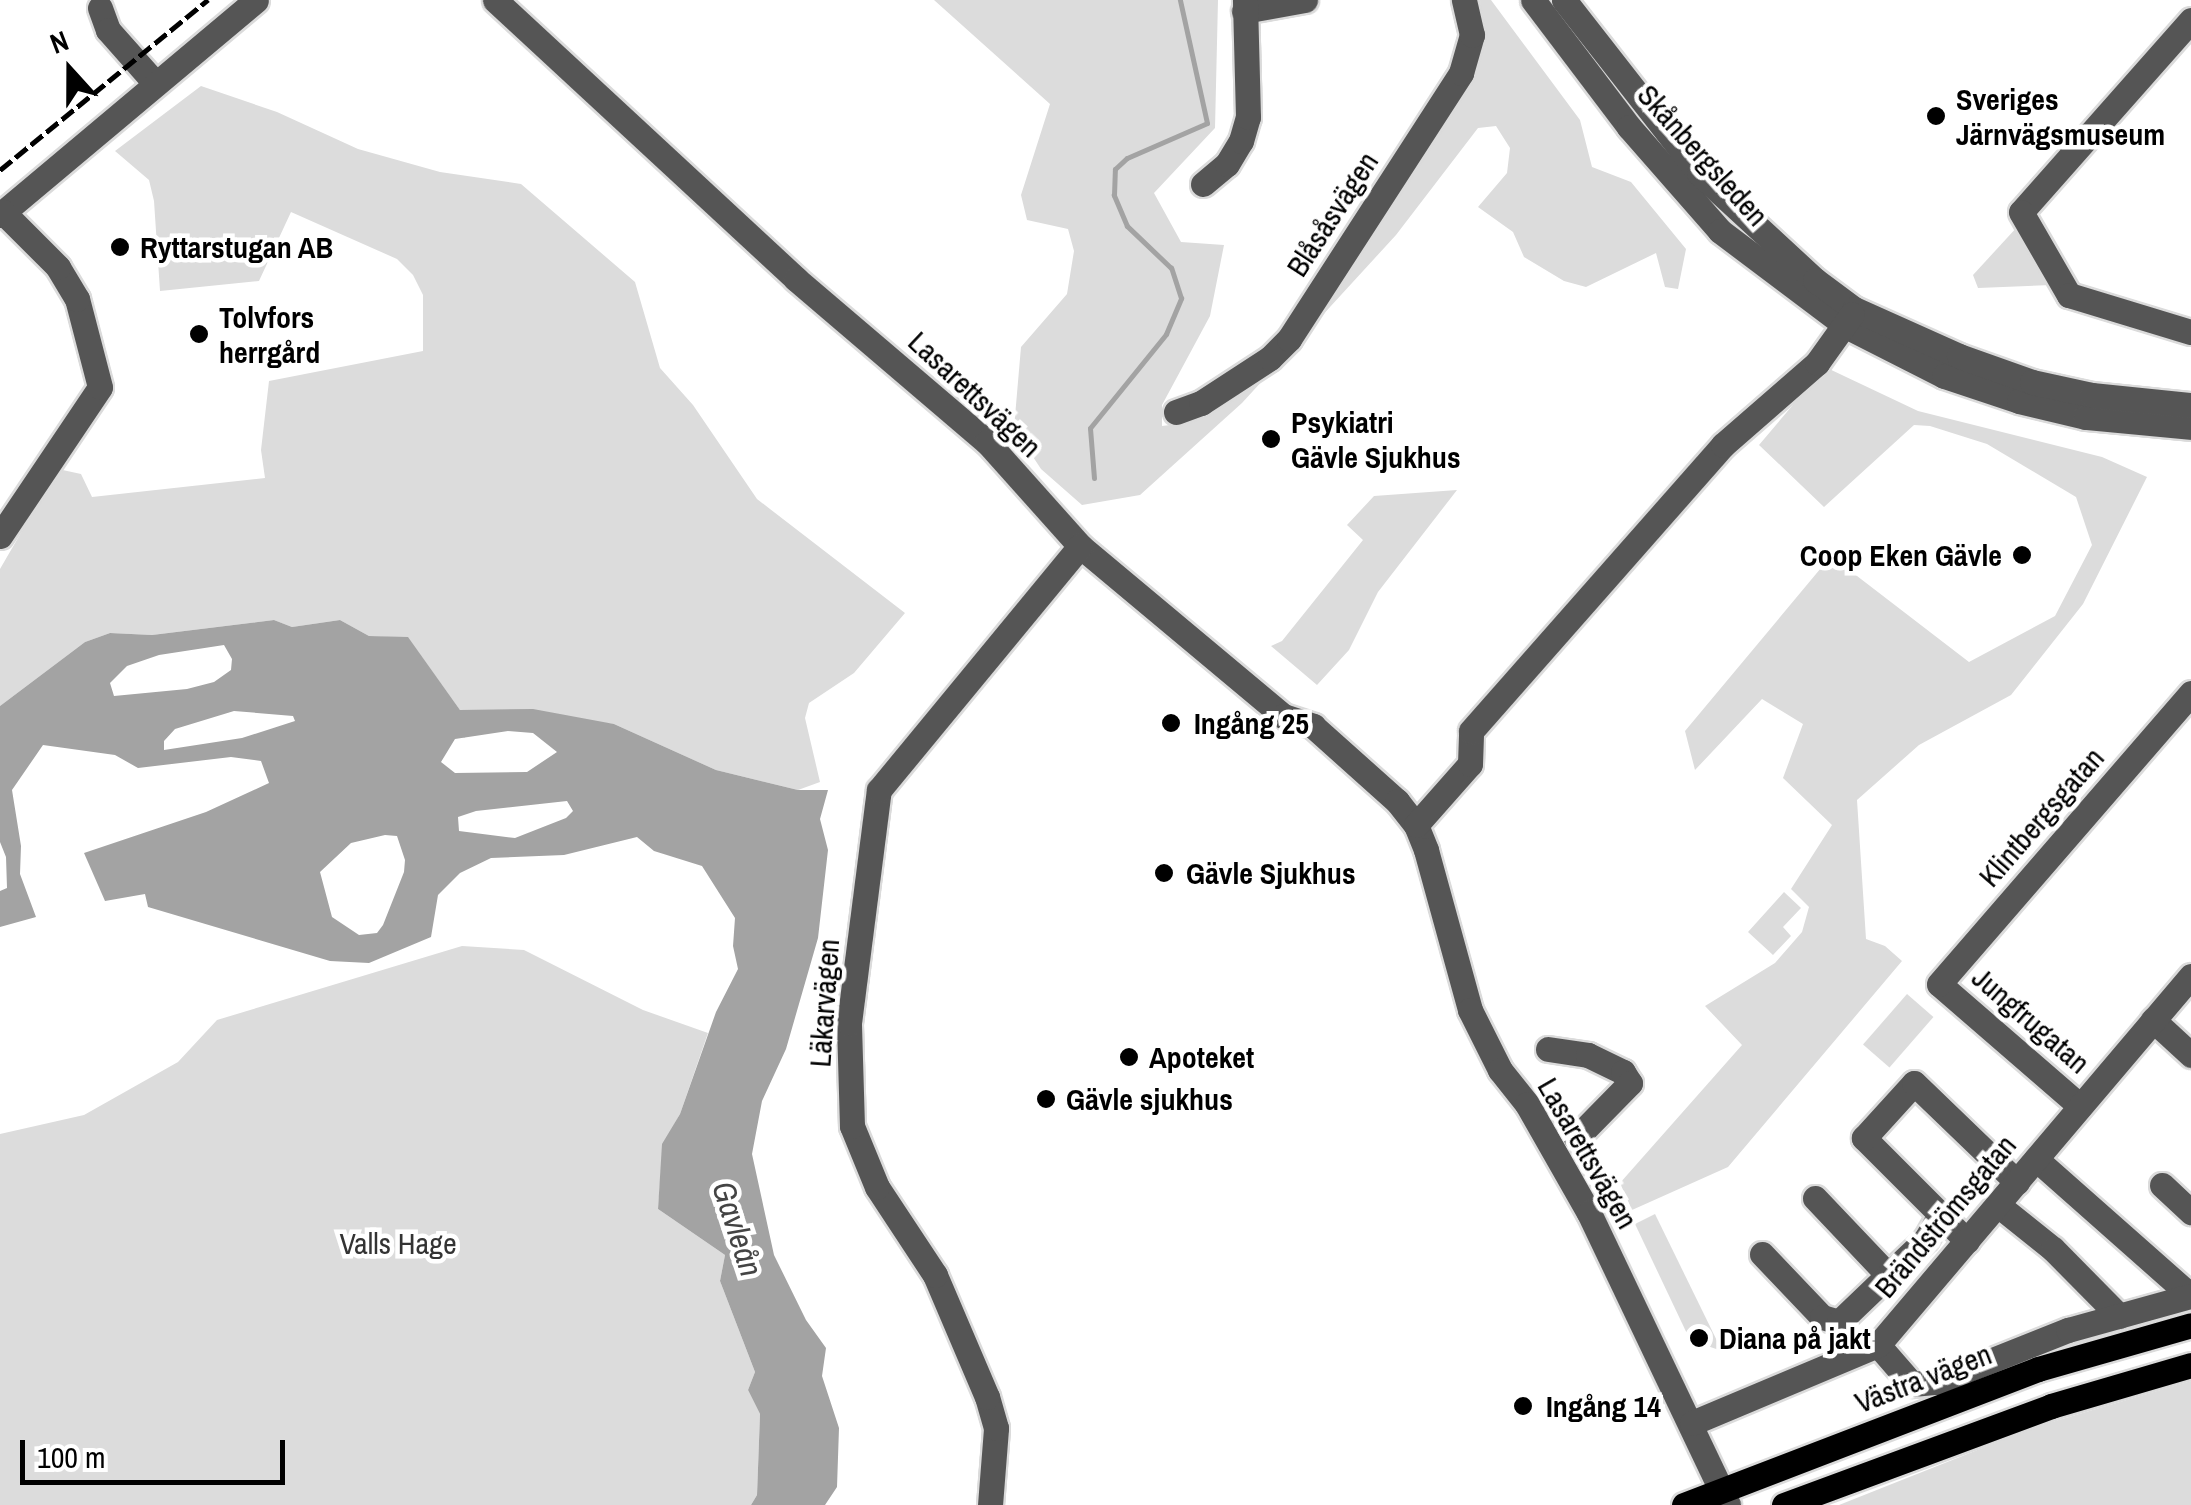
<!DOCTYPE html>
<html>
<head>
<meta charset="utf-8">
<style>
  body { margin:0 }
  #map { position:relative; width:2191px; height:1505px; overflow:hidden; background:#fff; font-family:"Archivo Narrow",sans-serif }
  div>[style] { position:absolute }
  [style*='--x'] { left:calc(var(--x)*1px); top:calc(var(--y)*1px); width:calc(var(--w)*1px); rotate:calc(var(--a)*1deg) }
  .green>* { inset:0; background:#dcdcdc; transform-origin:0 0 }
  .water>* { inset:0; background:#a3a3a3 }
  .stream>* { height:5px; margin:-2.5px; padding:0 2.5px; transform-origin:2.5px; border-radius:2.5px; background:#a3a3a3 }
  .roads { filter:drop-shadow(2px 0 #dbdbdb) drop-shadow(-2px 0 #dbdbdb) drop-shadow(0 2px #dbdbdb) drop-shadow(0 -2px #dbdbdb) }
  .minor>* { height:25px; margin:-12.5px; padding:0 12.5px; transform-origin:12.5px; border-radius:12.5px; background:#555 }
  .major>* { height:25px; margin:-12.5px; padding:0 12.5px; transform-origin:12.5px; border-radius:12.5px; background:#000 }
  .rail>* { height:5px; margin-top:-2.5px; transform-origin:0; background:repeating-linear-gradient(90deg,#000 0 15px,transparent 0 20px) }
  .dots>* { width:28px; height:28px; translate:-50% -50%; box-sizing:border-box; border:5px solid #fff; border-radius:50% }
  span { translate:-50% -50%; white-space:nowrap; text-align:center; line-height:1.15; -webkit-text-stroke:9px #fff; paint-order:stroke }
  .poi-label { font-size:30px; color:#000; font-weight:700 }
  .left { translate:0 -50%; text-align:left }
  .right { translate:-100% -50%; text-align:right }
  .street-label { font-size:30px; color:#000 }
  .park-label { font-size:30px; color:#333 }
  .water-label { font-size:32px; color:#444; font-style:italic }
  .north { position:absolute; left:20px; top:20px; width:100px; height:100px; -webkit-text-stroke:8px #fff; paint-order:stroke; rotate:339deg; font-size:28px; font-weight:700; line-height:40px; text-align:center; color:#000 }
  .north::after { content:''; display:block; margin:auto; width:35px; height:45px; background:#000; clip-path:polygon(50% 0,100% 100%,50% 72%,0 100%) }
  .scale { position:absolute; left:20px; top:1440px; width:265px; height:45px; box-sizing:border-box; border:5px solid #000; border-top:0; padding-left:12px; font-size:30px; line-height:35px; white-space:nowrap; color:#000; -webkit-text-stroke:8px #fff; paint-order:stroke }
</style>
</head>
<body>
<div id="map">
  <div class="green">
    <div style="clip-path:polygon(934px 0,1218px 0,1215px 128px,1154px 193px,1181px 242px,1224px 245px,1210px 316px,1162px 405px,1162px 426px,1178px 424px,1284px 347px,1481px 36px,1480px 0,1491px 0,1580px 120px,1592px 167px,1631px 182px,1686px 249px,1678px 289px,1665px 287px,1656px 253px,1586px 287px,1564px 281px,1524px 257px,1513px 232px,1478px 207px,1507px 173px,1510px 148px,1496px 126px,1478px 128px,1396px 235px,1242px 403px,1140px 495px,1082px 505px,1041px 469px,1014px 428px,1021px 347px,1067px 294px,1074px 251px,1068px 229px,1027px 220px,1021px 195px,1050px 104px)"></div>
    <div style="clip-path:polygon(201px 86px,277px 112px,358px 149px,440px 172px,521px 184px,635px 282px,660px 368px,693px 405px,757px 499px,905px 613px,854px 673px,809px 703px,805px 718px,820px 782px,798px 790px,716px 770px,614px 724px,460px 710px,408px 638px,369px 636px,340px 620px,292px 627px,274px 620px,152px 635px,110px 633px,85px 642px,0 706px,0 569px,58px 469px,81px 474px,92px 497px,265px 478px,261px 450px,269px 381px,423px 351px,423px 295px,413px 275px,397px 259px,291px 212px,259px 281px,160px 291px,154px 201px,149px 180px,115px 151px)"></div>
    <div style="clip-path:polygon(2018px 226px,2051px 285px,1978px 288px,1973px 275px)"></div>
    <div style="clip-path:polygon(1825px 367px,1918px 411px,2102px 457px,2147px 477px,2083px 604px,2011px 695px,1919px 745px,1857px 800px,1866px 939px,1885px 946px,1902px 961px,1728px 1167px,1632px 1210px,1620px 1183px,1742px 1045px,1705px 1006px,1775px 963px,1802px 932px,1809px 907px,1791px 889px,1832px 825px,1783px 778px,1803px 724px,1762px 699px,1695px 770px,1685px 731px,1831px 556px,1969px 662px,2055px 616px,2092px 545px,2076px 497px,1987px 444px,1930px 426px,1914px 425px,1824px 507px,1759px 445px)"></div>
    <div style="clip-path:polygon(1457px 490px,1378px 592px,1349px 650px,1317px 685px,1271px 646px,1282px 641px,1363px 540px,1347px 525px,1374px 496px)"></div>
    <div style="clip-path:polygon(1784px 892px,1801px 908px,1783px 927px,1791px 936px,1773px 955px,1748px 932px)"></div>
    <div style="clip-path:polygon(462px 946px,524px 950px,643px 1010px,708px 1033px,680px 1114px,663px 1144px,658px 1209px,725px 1255px,720px 1281px,755px 1372px,748px 1390px,760px 1414px,757px 1495px,751px 1505px,0 1505px,0 1134px,84px 1115px,178px 1062px,217px 1020px)"></div>
    <div style="left:1907px;top:994px;width:35px;height:67px;rotate:41deg"></div>
    <div style="clip-path:polygon(1655px 1214px,1722px 1351px,1690px 1340px,1635px 1224px)"></div>
    <div style="clip-path:polygon(2191px 1381px,2191px 1505px,1839px 1505px,2035px 1427px)"></div>
  </div>
  <div class="water">
    <div style="clip-path:polygon(evenodd,274px 620px,292px 627px,340px 620px,369px 636px,408px 637px,460px 710px,533px 709px,614px 724px,716px 770px,798px 790px,828px 790px,820px 819px,828px 850px,818px 938px,786px 1049px,762px 1101px,752px 1154px,774px 1255px,806px 1320px,826px 1348px,822px 1376px,839px 1428px,837px 1487px,825px 1505px,751px 1505px,757px 1495px,760px 1414px,748px 1390px,755px 1372px,720px 1281px,725px 1255px,658px 1209px,662px 1144px,680px 1114px,716px 1012px,738px 969px,733px 946px,735px 918px,702px 866px,654px 851px,637px 837px,564px 855px,491px 858px,460px 873px,438px 895px,431px 937px,369px 963px,330px 961px,148px 907px,145px 894px,105px 901px,84px 853px,206px 812px,269px 783px,261px 761px,231px 757px,138px 768px,115px 755px,43px 745px,12px 790px,21px 846px,20px 874px,36px 917px,0 927px,0 891px,7px 888px,6px 857px,0 842px,0 706px,85px 642px,110px 633px,152px 635px,274px 620px,224px 645px,232px 659px,231px 670px,214px 682px,187px 689px,114px 696px,110px 683px,127px 666px,159px 655px,224px 645px,274px 620px,234px 711px,293px 716px,295px 721px,242px 738px,164px 750px,164px 741px,175px 729px,234px 711px,274px 620px,508px 731px,533px 733px,557px 752px,527px 772px,455px 773px,441px 762px,455px 739px,508px 731px,274px 620px,567px 801px,573px 811px,566px 818px,515px 838px,459px 831px,458px 817px,476px 811px,567px 801px,274px 620px,385px 835px,397px 836px,405px 860px,404px 872px,383px 925px,377px 933px,359px 935px,332px 917px,320px 872px,351px 843px,385px 835px)"></div>
  </div>
  <div class="stream">
    <div style="--x:1094;--y:478;--w:50;--a:-94.6"></div>
    <div style="--x:1090;--y:428;--w:121;--a:-51"></div>
    <div style="--x:1166;--y:334;--w:39;--a:-67"></div>
    <div style="--x:1181;--y:298;--w:32;--a:-108"></div>
    <div style="--x:1171;--y:268;--w:61;--a:-136.3"></div>
    <div style="--x:1127;--y:226;--w:34;--a:-113"></div>
    <div style="--x:1114;--y:195;--w:26;--a:-88"></div>
    <div style="--x:1115;--y:169;--w:16;--a:-43"></div>
    <div style="--x:1127;--y:158;--w:87;--a:-23.6"></div>
    <div style="--x:1207;--y:123;--w:126;--a:-102.4"></div>
  </div>
  <div class="roads">
    <div class="minor">
      <div style="--x:495;--y:0;--w:410;--a:42.8"></div>
      <div style="--x:796;--y:279;--w:251;--a:40.5"></div>
      <div style="--x:987;--y:442;--w:140;--a:48.2"></div>
      <div style="--x:1080;--y:546;--w:265;--a:39.9"></div>
      <div style="--x:1283;--y:716;--w:32;--a:18"></div>
      <div style="--x:1313;--y:726;--w:113;--a:41.8"></div>
      <div style="--x:1397;--y:801;--w:31;--a:52"></div>
      <div style="--x:1416;--y:825;--w:27;--a:68"></div>
      <div style="--x:1426;--y:850;--w:166;--a:74.6"></div>
      <div style="--x:1470;--y:1010;--w:67;--a:63.4"></div>
      <div style="--x:1500;--y:1070;--w:43;--a:51.5"></div>
      <div style="--x:1527;--y:1104;--w:125;--a:60.4"></div>
      <div style="--x:1589;--y:1213;--w:323;--a:64.5"></div>
      <div style="--x:1533;--y:0;--w:159;--a:52.9"></div>
      <div style="--x:1629;--y:127;--w:138;--a:48.8"></div>
      <div style="--x:1720;--y:231;--w:158;--a:37"></div>
      <div style="--x:1846;--y:326;--w:110;--a:27"></div>
      <div style="--x:1944;--y:376;--w:79;--a:18.4"></div>
      <div style="--x:2019;--y:401;--w:69;--a:13.4"></div>
      <div style="--x:2086;--y:417;--w:105;--a:5.4"></div>
      <div style="--x:1564;--y:0;--w:219;--a:52"></div>
      <div style="--x:1699;--y:173;--w:158;--a:42.7"></div>
      <div style="--x:1815;--y:280;--w:49;--a:36.6"></div>
      <div style="--x:1854;--y:309;--w:115;--a:24.1"></div>
      <div style="--x:1959;--y:356;--w:77;--a:19.6"></div>
      <div style="--x:2032;--y:382;--w:61;--a:12.2"></div>
      <div style="--x:2092;--y:395;--w:100;--a:5.8"></div>
      <div style="--x:100;--y:8;--w:23;--a:70"></div>
      <div style="--x:108;--y:30;--w:71;--a:48.4"></div>
      <div style="--x:1244;--y:11;--w:62;--a:-10.2"></div>
      <div style="--x:2191;--y:20;--w:256;--a:131.5"></div>
      <div style="--x:2021;--y:212;--w:96;--a:60"></div>
      <div style="--x:2069;--y:295;--w:127;--a:16.9"></div>
      <div style="--x:1203;--y:184;--w:31;--a:-40"></div>
      <div style="--x:1227;--y:164;--w:27;--a:-59"></div>
      <div style="--x:1241;--y:141;--w:25;--a:-74"></div>
      <div style="--x:1248;--y:117;--w:117;--a:-91.5"></div>
      <div style="--x:0;--y:215;--w:334;--a:-40"></div>
      <div style="--x:1176;--y:412;--w:27;--a:-20"></div>
      <div style="--x:1201;--y:403;--w:82;--a:-33.1"></div>
      <div style="--x:1270;--y:358;--w:27;--a:-45"></div>
      <div style="--x:1289;--y:339;--w:317;--a:-57.1"></div>
      <div style="--x:1461;--y:73;--w:40;--a:-74"></div>
      <div style="--x:1472;--y:35;--w:36;--a:-103"></div>
      <div style="--x:0;--y:536;--w:179;--a:-56.1"></div>
      <div style="--x:100;--y:387;--w:91;--a:-104.6"></div>
      <div style="--x:77;--y:299;--w:37;--a:-121"></div>
      <div style="--x:58;--y:267;--w:78;--a:-135"></div>
      <div style="--x:1416;--y:825;--w:81;--a:-48.5"></div>
      <div style="--x:1470;--y:764;--w:33;--a:-88"></div>
      <div style="--x:1471;--y:731;--w:381;--a:-48.6"></div>
      <div style="--x:1723;--y:445;--w:125;--a:-41.1"></div>
      <div style="--x:1817;--y:363;--w:60;--a:-54.5"></div>
      <div style="--x:2153;--y:1020;--w:52;--a:42.6"></div>
      <div style="--x:1548;--y:1049;--w:40;--a:8.5"></div>
      <div style="--x:1588;--y:1055;--w:39;--a:26"></div>
      <div style="--x:1623;--y:1072;--w:13;--a:58"></div>
      <div style="--x:1630;--y:1083;--w:77;--a:134.5"></div>
      <div style="--x:2080;--y:1106;--w:186;--a:-139.1"></div>
      <div style="--x:1939;--y:984;--w:385;--a:-49.1"></div>
      <div style="--x:2036;--y:1159;--w:207;--a:41.5"></div>
      <div style="--x:2162;--y:1185;--w:40;--a:43"></div>
      <div style="--x:1815;--y:1198;--w:106;--a:46.5"></div>
      <div style="--x:1888;--y:1275;--w:52;--a:-43.5"></div>
      <div style="--x:1926;--y:1239;--w:28;--a:-60"></div>
      <div style="--x:1998;--y:1205;--w:70;--a:38.7"></div>
      <div style="--x:2053;--y:1249;--w:94;--a:45.4"></div>
      <div style="--x:1967;--y:1241;--w:146;--a:-135"></div>
      <div style="--x:1864;--y:1138;--w:74;--a:-47.7"></div>
      <div style="--x:1914;--y:1083;--w:143;--a:43.9"></div>
      <div style="--x:1762;--y:1254;--w:87;--a:46.4"></div>
      <div style="--x:1822;--y:1317;--w:18;--a:16"></div>
      <div style="--x:1839;--y:1322;--w:68;--a:-43.8"></div>
      <div style="--x:1878;--y:1345;--w:52;--a:48.9"></div>
      <div style="--x:1912;--y:1384;--w:25;--a:-5"></div>
      <div style="--x:1937;--y:1382;--w:141;--a:-21.7"></div>
      <div style="--x:2068;--y:1330;--w:128;--a:-15.5"></div>
      <div style="--x:1692;--y:1423;--w:202;--a:-22.8"></div>
      <div style="--x:1878;--y:1345;--w:484;--a:-49.7"></div>
      <div style="--x:990;--y:1505;--w:77;--a:-85.5"></div>
      <div style="--x:996;--y:1428;--w:32;--a:-106"></div>
      <div style="--x:987;--y:1397;--w:133;--a:-113.1"></div>
      <div style="--x:935;--y:1275;--w:105;--a:-123.4"></div>
      <div style="--x:877;--y:1187;--w:66;--a:-112.3"></div>
      <div style="--x:852;--y:1126;--w:103;--a:-91.7"></div>
      <div style="--x:849;--y:1023;--w:235;--a:-82.7"></div>
      <div style="--x:879;--y:790;--w:316;--a:-50.5"></div>
    </div>
    <div class="major">
      <div style="--x:1684;--y:1505;--w:379;--a:-21"></div>
      <div style="--x:2038;--y:1369;--w:159;--a:-16"></div>
      <div style="--x:1784;--y:1505;--w:285;--a:-20.3"></div>
      <div style="--x:2051;--y:1406;--w:146;--a:-16.3"></div>
    </div>
  </div>
  <div class="rail">
    <div style="--x:0;--y:170;--w:269;--a:-39.3"></div>
  </div>
  <div class="dots">
    <div style="left:1936px;top:116px;background:#000"></div>
    <div style="left:120px;top:247px;background:#000"></div>
    <div style="left:199px;top:334px;background:#000"></div>
    <div style="left:1271px;top:439px;background:#000"></div>
    <div style="left:2022px;top:555px;background:#000"></div>
    <div style="left:1171px;top:723px;background:#000"></div>
    <div style="left:1164px;top:873px;background:#000"></div>
    <div style="left:1129px;top:1057px;background:#000"></div>
    <div style="left:1046px;top:1099px;background:#000"></div>
    <div style="left:1699px;top:1338px;background:#000"></div>
    <div style="left:1523px;top:1406px;background:#000"></div>
  </div>
  <div class="poi-label">
    <span class="left" style="left:1956px;top:116px">Sveriges<br>Järnvägsmuseum</span>
    <span class="left" style="left:140px;top:247px">Ryttarstugan AB</span>
    <span class="left" style="left:219px;top:334px">Tolvfors<br>herrgård</span>
    <span class="left" style="left:1291px;top:439px">Psykiatri<br>Gävle Sjukhus</span>
    <span class="right" style="left:2002px;top:555px">Coop Eken Gävle</span>
    <span class="left" style="left:1194px;top:723px">Ingång 25</span>
    <span class="left" style="left:1186px;top:873px">Gävle Sjukhus</span>
    <span class="left" style="left:1149px;top:1057px">Apoteket</span>
    <span class="left" style="left:1066px;top:1099px">Gävle sjukhus</span>
    <span class="left" style="left:1719px;top:1338px">Diana på jakt</span>
    <span class="left" style="left:1546px;top:1406px">Ingång 14</span>
  </div>
  <div class="street-label">
    <span style="left:1703px;top:155px;rotate:48deg">Skånbergsleden</span>
    <span style="left:1332px;top:214px;rotate:-57deg">Blåsåsvägen</span>
    <span style="left:975px;top:394px;rotate:43deg">Lasarettsvägen</span>
    <span style="left:2041px;top:817px;rotate:-49deg">Klintbergsgatan</span>
    <span style="left:824px;top:1003px;rotate:-86deg">Läkarvägen</span>
    <span style="left:2031px;top:1020px;rotate:41deg">Jungfrugatan</span>
    <span style="left:1588px;top:1153px;rotate:60deg">Lasarettsvägen</span>
    <span style="left:1945px;top:1216px;rotate:-50deg">Brändströmsgatan</span>
    <span style="left:1923px;top:1378px;rotate:-21deg">Västra vägen</span>
  </div>
  <div class="park-label">
    <span style="left:398px;top:1243px">Valls Hage</span>
  </div>
  <div class="water-label">
    <span style="left:737px;top:1229px;rotate:72deg">Gavleån</span>
  </div>
  <div class="north">N</div>
  <div class="scale">100 m</div>
</div>
</body>
</html>
